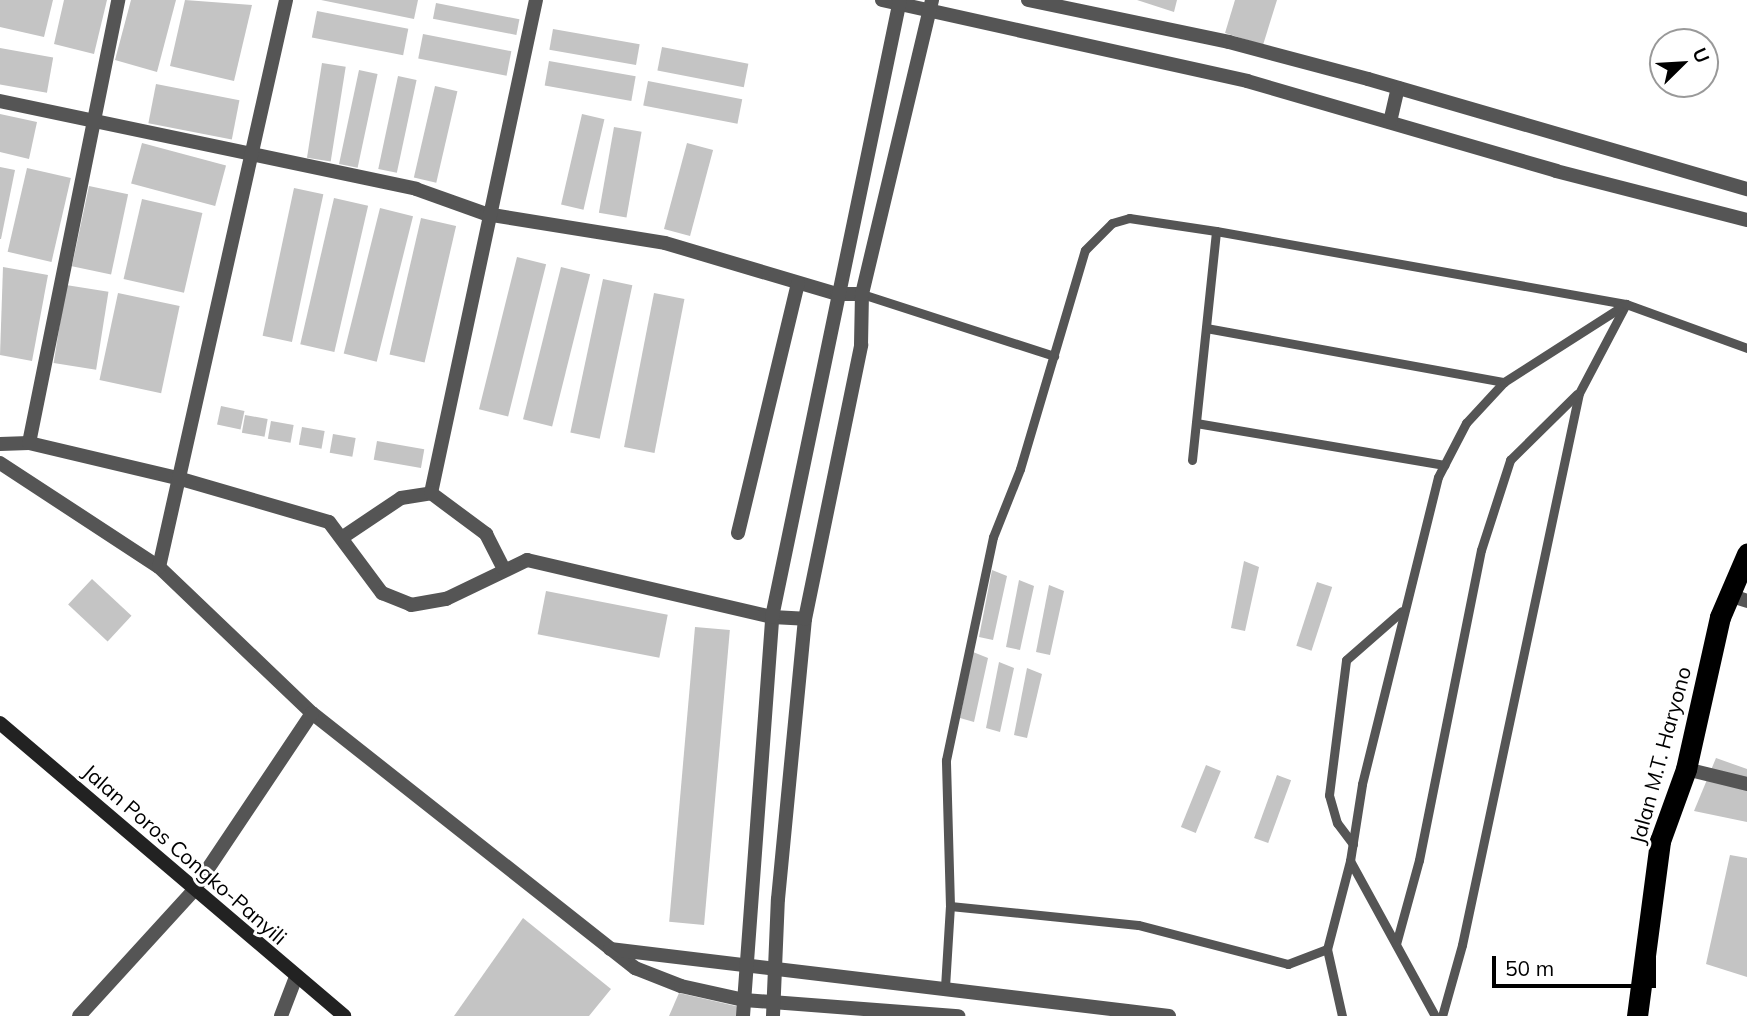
<!DOCTYPE html>
<html>
<head>
<meta charset="utf-8">
<style>
  body { margin:0 }
  #map { position:relative; width:1747px; height:1016px; overflow:hidden; background:#fff; font-family:Mulish,sans-serif }
  div>[style] { position:absolute }
  [style*='--x'] { left:calc(var(--x)*1px); top:calc(var(--y)*1px); width:calc(var(--w)*1px); rotate:calc(var(--a)*1deg) }
  .building>* { inset:0; background:#c4c4c4; transform-origin:0 0 }
  .lane>* { height:9px; margin:-4.5px; padding:0 4.5px; transform-origin:4.5px; border-radius:4.5px; background:#555 }
  .street>* { height:14px; margin:-7px; padding:0 7px; transform-origin:7px; border-radius:7px; background:#555 }
  .secondary>* { height:14px; margin:-7px; padding:0 7px; transform-origin:7px; border-radius:7px; background:#222 }
  .highway>* { height:21px; margin:-10.5px; padding:0 10.5px; transform-origin:10.5px; border-radius:10.5px; background:#000 }
  span { translate:-50% -50%; white-space:nowrap; text-align:center; line-height:1.15; -webkit-text-stroke:6px #fff; paint-order:stroke }
  .street-label { font-size:21px; color:#000 }
  .north { position:absolute; left:1649px; top:28px; width:70px; height:70px; box-sizing:border-box; background:#fff; border:2px solid #999; border-radius:50%; rotate:66deg; font-size:19px; font-weight:700; line-height:28px; text-align:center; color:#000 }
  .north::after { content:''; display:block; margin:auto; width:24px; height:32px; background:#000; clip-path:polygon(50% 0,100% 100%,50% 72%,0 100%) }
  .scale { position:absolute; left:1492px; top:956px; width:164px; height:32px; box-sizing:border-box; border:4px solid #000; border-top:0; padding-left:9px; font-size:21px; line-height:24px; white-space:nowrap; color:#000; -webkit-text-stroke:5px #fff; paint-order:stroke }
</style>
</head>
<body>
<div id="map">
  <div class="building">
    <div style="clip-path:polygon(0 0,53px 0,44px 37px,0 27px)"></div>
    <div style="clip-path:polygon(64px 0,107px 0,94px 54px,54px 44px)"></div>
    <div style="clip-path:polygon(131px 0,176px 0,157px 72px,115px 60px)"></div>
    <div style="clip-path:polygon(185px 0,252px 5px,234px 81px,170px 66px)"></div>
    <div style="clip-path:polygon(321px 0,418px 0,414px 19px)"></div>
    <div style="clip-path:polygon(1137px 0,1177px 0,1174px 12px)"></div>
    <div style="clip-path:polygon(1235px 0,1277px 0,1263px 45px,1225px 33px)"></div>
    <div style="left:436px;top:3px;width:85px;height:16px;rotate:11deg"></div>
    <div style="left:317px;top:11px;width:93px;height:27px;rotate:11deg"></div>
    <div style="left:553px;top:29px;width:88px;height:21px;rotate:10deg"></div>
    <div style="left:423px;top:34px;width:90px;height:25px;rotate:11deg"></div>
    <div style="left:662px;top:47px;width:88px;height:24px;rotate:11deg"></div>
    <div style="left:0;top:48px;width:54px;height:36px;rotate:10deg"></div>
    <div style="left:549px;top:61px;width:88px;height:25px;rotate:10deg"></div>
    <div style="left:322px;top:63px;width:24px;height:96px;rotate:9deg"></div>
    <div style="left:359px;top:70px;width:19px;height:96px;rotate:12deg"></div>
    <div style="left:398px;top:76px;width:19px;height:95px;rotate:12deg"></div>
    <div style="left:648px;top:81px;width:96px;height:25px;rotate:11deg"></div>
    <div style="left:156px;top:84px;width:85px;height:40px;rotate:11deg"></div>
    <div style="left:435px;top:86px;width:23px;height:94px;rotate:13deg"></div>
    <div style="clip-path:polygon(0 114px,37px 122px,29px 159px,0 152px)"></div>
    <div style="left:582px;top:114px;width:23px;height:93px;rotate:13deg"></div>
    <div style="left:614px;top:127px;width:28px;height:87px;rotate:10deg"></div>
    <div style="left:142px;top:143px;width:87px;height:42px;rotate:15deg"></div>
    <div style="left:687px;top:143px;width:27px;height:89px;rotate:15deg"></div>
    <div style="clip-path:polygon(0 167px,15px 170px,1px 239px,0 239px)"></div>
    <div style="left:27px;top:168px;width:45px;height:86px;rotate:13deg"></div>
    <div style="left:89px;top:186px;width:40px;height:82px;rotate:12deg"></div>
    <div style="left:294px;top:188px;width:30px;height:151px;rotate:12deg"></div>
    <div style="left:334px;top:198px;width:35px;height:150px;rotate:13deg"></div>
    <div style="left:142px;top:199px;width:62px;height:82px;rotate:13deg"></div>
    <div style="left:380px;top:208px;width:34px;height:150px;rotate:14deg"></div>
    <div style="left:421px;top:218px;width:36px;height:140px;rotate:13deg"></div>
    <div style="left:517px;top:257px;width:30px;height:157px;rotate:14deg"></div>
    <div style="clip-path:polygon(3px 267px,48px 275px,32px 361px,0 355px)"></div>
    <div style="left:561px;top:267px;width:30px;height:157px;rotate:14deg"></div>
    <div style="left:603px;top:279px;width:30px;height:157px;rotate:12deg"></div>
    <div style="left:66px;top:285px;width:43px;height:79px;rotate:9deg"></div>
    <div style="left:118px;top:293px;width:63px;height:89px;rotate:12deg"></div>
    <div style="left:654px;top:293px;width:31px;height:157px;rotate:11deg"></div>
    <div style="left:221px;top:406px;width:24px;height:19px;rotate:12deg"></div>
    <div style="left:245px;top:415px;width:23px;height:18px;rotate:10deg"></div>
    <div style="left:271px;top:421px;width:23px;height:18px;rotate:10deg"></div>
    <div style="left:302px;top:427px;width:23px;height:18px;rotate:10deg"></div>
    <div style="left:333px;top:434px;width:23px;height:19px;rotate:10deg"></div>
    <div style="left:377px;top:441px;width:48px;height:19px;rotate:10deg"></div>
    <div style="clip-path:polygon(1244px 561px,1259px 567px,1245px 631px,1231px 628px)"></div>
    <div style="clip-path:polygon(992px 570px,1007px 576px,993px 640px,979px 637px)"></div>
    <div style="left:92px;top:579px;width:54px;height:35px;rotate:43deg"></div>
    <div style="clip-path:polygon(1019px 580px,1034px 586px,1020px 650px,1006px 647px)"></div>
    <div style="left:1317px;top:582px;width:16px;height:67px;rotate:18deg"></div>
    <div style="clip-path:polygon(1049px 585px,1064px 591px,1050px 655px,1036px 652px)"></div>
    <div style="left:546px;top:591px;width:124px;height:44px;rotate:11deg"></div>
    <div style="left:695px;top:627px;width:35px;height:296px;rotate:5deg"></div>
    <div style="clip-path:polygon(973px 652px,988px 658px,974px 722px,960px 718px)"></div>
    <div style="clip-path:polygon(999px 662px,1014px 668px,1000px 732px,986px 728px)"></div>
    <div style="clip-path:polygon(1027px 668px,1042px 674px,1027px 738px,1014px 735px)"></div>
    <div style="clip-path:polygon(1716px 758px,1747px 769px,1747px 822px,1694px 811px)"></div>
    <div style="left:1206px;top:765px;width:16px;height:67px;rotate:22deg"></div>
    <div style="left:1277px;top:775px;width:15px;height:67px;rotate:20deg"></div>
    <div style="clip-path:polygon(1730px 855px,1747px 858px,1747px 977px,1706px 964px)"></div>
    <div style="clip-path:polygon(523px 918px,611px 989px,589px 1016px,454px 1016px)"></div>
    <div style="clip-path:polygon(679px 993px,740px 1007px,738px 1016px,669px 1016px)"></div>
  </div>
  <div class="lane">
    <div style="--x:862;--y:294;--w:202;--a:17.9"></div>
    <div style="--x:1206;--y:328;--w:303;--a:10.3"></div>
    <div style="--x:1196;--y:423;--w:252;--a:9.6"></div>
    <div style="--x:1192;--y:460;--w:230;--a:-84"></div>
    <div style="--x:1353;--y:844;--w:26;--a:-127"></div>
    <div style="--x:1337;--y:823;--w:29;--a:-106"></div>
    <div style="--x:1329;--y:795;--w:136;--a:-82.8"></div>
    <div style="--x:1346;--y:660;--w:74;--a:-41.2"></div>
    <div style="--x:1350;--y:861;--w:91;--a:104.6"></div>
    <div style="--x:1327;--y:949;--w:42;--a:159"></div>
    <div style="--x:1288;--y:964;--w:155;--a:-165.4"></div>
    <div style="--x:1138;--y:925;--w:189;--a:-174.2"></div>
    <div style="--x:950;--y:906;--w:146;--a:-91.6"></div>
    <div style="--x:946;--y:760;--w:228;--a:-78.1"></div>
    <div style="--x:993;--y:537;--w:73;--a:-68.3"></div>
    <div style="--x:1020;--y:469;--w:228;--a:-73.5"></div>
    <div style="--x:1085;--y:250;--w:38;--a:-45"></div>
    <div style="--x:1112;--y:223;--w:18;--a:-16"></div>
    <div style="--x:1129;--y:218;--w:88;--a:8.5"></div>
    <div style="--x:1216;--y:231;--w:416;--a:10.1"></div>
    <div style="--x:1626;--y:304;--w:101;--a:117.8"></div>
    <div style="--x:1579;--y:393;--w:564;--a:101.97"></div>
    <div style="--x:1462;--y:945;--w:74;--a:105.7"></div>
    <div style="--x:1396;--y:944;--w:87;--a:-74.7"></div>
    <div style="--x:1419;--y:860;--w:316;--a:-78.7"></div>
    <div style="--x:1481;--y:550;--w:95;--a:-72.1"></div>
    <div style="--x:1510;--y:460;--w:94;--a:-44.6"></div>
    <div style="--x:1327;--y:949;--w:69;--a:77.4"></div>
    <div style="--x:945;--y:987;--w:81;--a:-86.5"></div>
    <div style="--x:1435;--y:1016;--w:177;--a:-118.7"></div>
    <div style="--x:1350;--y:861;--w:78;--a:-81.1"></div>
    <div style="--x:1362;--y:784;--w:316;--a:-76.1"></div>
    <div style="--x:1438;--y:477;--w:61;--a:-62.6"></div>
    <div style="--x:1466;--y:423;--w:56;--a:-47.2"></div>
    <div style="--x:1504;--y:382;--w:145;--a:-32.6"></div>
    <div style="--x:1626;--y:304;--w:129;--a:20"></div>
  </div>
  <div class="street">
    <div style="--x:882;--y:0;--w:374;--a:12.5"></div>
    <div style="--x:1247;--y:81;--w:322;--a:16.2"></div>
    <div style="--x:1556;--y:171;--w:197;--a:14.4"></div>
    <div style="--x:1028;--y:0;--w:205;--a:11.8"></div>
    <div style="--x:1229;--y:42;--w:144;--a:14.9"></div>
    <div style="--x:1368;--y:79;--w:395;--a:16.2"></div>
    <div style="--x:0;--y:101;--w:425;--a:11.9"></div>
    <div style="--x:416;--y:189;--w:74;--a:19.7"></div>
    <div style="--x:486;--y:214;--w:181;--a:9.2"></div>
    <div style="--x:665;--y:243;--w:179;--a:16.5"></div>
    <div style="--x:837;--y:294;--w:25;--a:0"></div>
    <div style="--x:1390;--y:122;--w:35;--a:-77"></div>
    <div style="--x:29;--y:443;--w:452;--a:-78.6"></div>
    <div style="--x:0;--y:444;--w:29;--a:-2"></div>
    <div style="--x:29;--y:443;--w:156;--a:13.3"></div>
    <div style="--x:181;--y:479;--w:154;--a:16.2"></div>
    <div style="--x:329;--y:522;--w:89;--a:53.3"></div>
    <div style="--x:382;--y:593;--w:31;--a:22"></div>
    <div style="--x:411;--y:605;--w:36;--a:-10"></div>
    <div style="--x:446;--y:599;--w:90;--a:-25.7"></div>
    <div style="--x:527;--y:560;--w:252;--a:13.1"></div>
    <div style="--x:772;--y:617;--w:33;--a:3"></div>
    <div style="--x:0;--y:463;--w:190;--a:33.2"></div>
    <div style="--x:159;--y:567;--w:211;--a:43.7"></div>
    <div style="--x:312;--y:713;--w:412;--a:38.3"></div>
    <div style="--x:635;--y:968;--w:49;--a:21.4"></div>
    <div style="--x:681;--y:986;--w:65;--a:12.5"></div>
    <div style="--x:744;--y:1000;--w:215;--a:4.3"></div>
    <div style="--x:431;--y:493;--w:504;--a:-77.98"></div>
    <div style="--x:738;--y:533;--w:257;--a:-76.5"></div>
    <div style="--x:343;--y:537;--w:70;--a:-33.9"></div>
    <div style="--x:401;--y:498;--w:30;--a:-9"></div>
    <div style="--x:431;--y:493;--w:69;--a:36.7"></div>
    <div style="--x:486;--y:534;--w:38;--a:63"></div>
    <div style="--x:159;--y:567;--w:581;--a:-77.37"></div>
    <div style="--x:1732;--y:596;--w:16;--a:18"></div>
    <div style="--x:1686;--y:769;--w:63;--a:13.8"></div>
    <div style="--x:610;--y:949;--w:563;--a:6.83"></div>
    <div style="--x:79;--y:1016;--w:169;--a:-47.6"></div>
    <div style="--x:193;--y:891;--w:214;--a:-56.2"></div>
    <div style="--x:281;--y:1016;--w:42;--a:-69"></div>
    <div style="--x:743;--y:1016;--w:400;--a:-85.8"></div>
    <div style="--x:772;--y:617;--w:630;--a:-78.28"></div>
    <div style="--x:773;--y:1016;--w:117;--a:-87.6"></div>
    <div style="--x:778;--y:899;--w:281;--a:-84.5"></div>
    <div style="--x:805;--y:619;--w:280;--a:-78.4"></div>
    <div style="--x:861;--y:345;--w:51;--a:-88.9"></div>
    <div style="--x:862;--y:294;--w:302;--a:-76.6"></div>
  </div>
  <div class="secondary">
    <div style="--x:0;--y:723;--w:452;--a:40.4"></div>
  </div>
  <div class="highway">
    <div style="--x:1637;--y:1016;--w:177;--a:-82.5"></div>
    <div style="--x:1660;--y:841;--w:77;--a:-70.1"></div>
    <div style="--x:1686;--y:769;--w:156;--a:-77.4"></div>
    <div style="--x:1720;--y:617;--w:69;--a:-66.8"></div>
  </div>
  <div class="street-label">
    <span style="left:1660px;top:755px;rotate:-75deg">Jalan M.T. Haryono</span>
    <span style="left:185px;top:854px;rotate:41deg">Jalan Poros Congko-Panyili</span>
  </div>
  <div class="north">U</div>
  <div class="scale">50 m</div>
</div>
</body>
</html>
